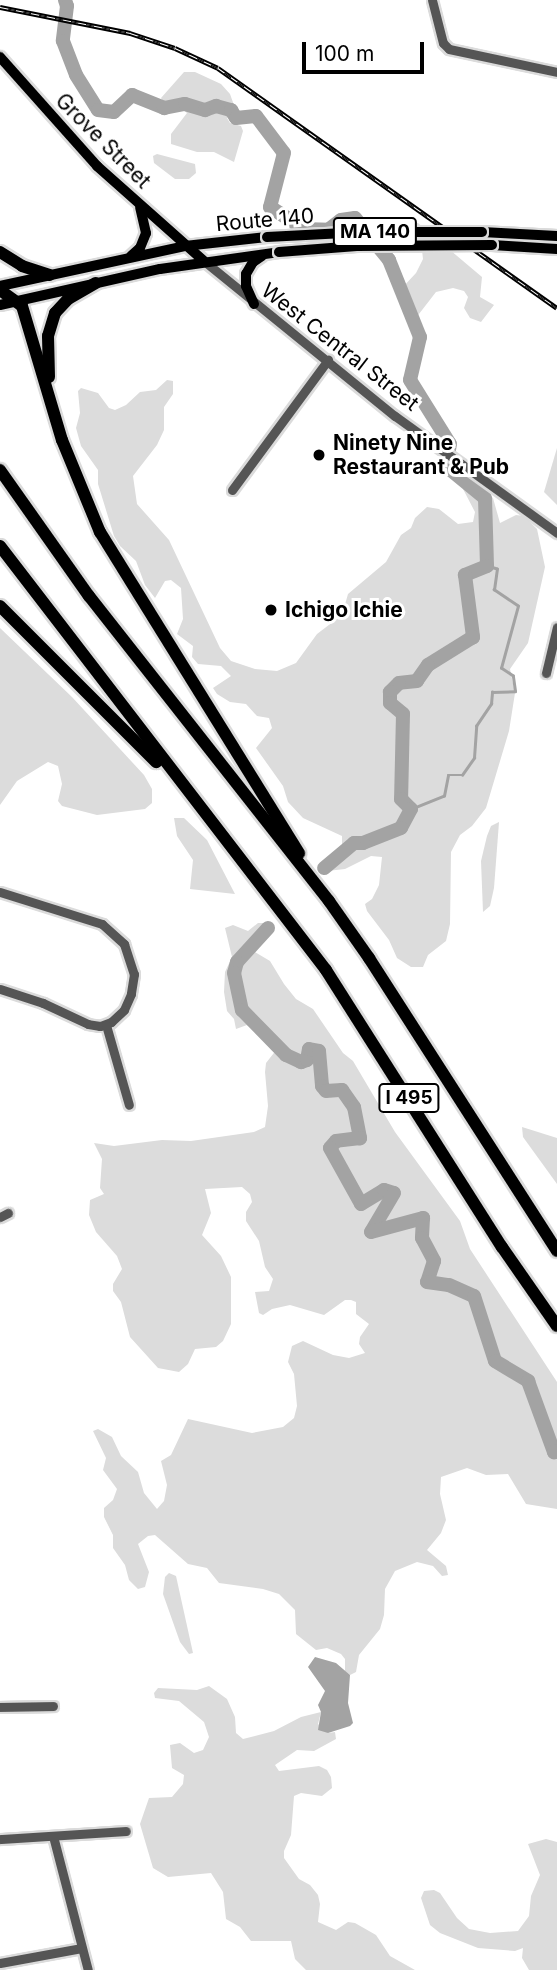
<!DOCTYPE html>
<html>
<head>
<meta charset="utf-8">
<style>
  body { margin:0 }
  #map { position:relative; width:557px; height:1970px; overflow:hidden; background:#fff; font-family:Inter,sans-serif }
  div>[style] { position:absolute }
  [style*='--x'] { left:calc(var(--x)*1px); top:calc(var(--y)*1px); width:calc(var(--w)*1px); rotate:calc(var(--a)*1deg) }
  .green>* { inset:0; background:#dcdcdc }
  .water>* { inset:0; background:#a3a3a3 }
  .stream>* { height:2.5px; margin:-1.25px; padding:0 1.25px; transform-origin:1.25px; border-radius:1.25px; background:#a3a3a3 }
  .river>* { height:14px; margin:-7px; padding:0 7px; transform-origin:7px; border-radius:7px; background:#a3a3a3 }
  .roads { filter:drop-shadow(2px 0 #dbdbdb) drop-shadow(-2px 0 #dbdbdb) drop-shadow(0 2px #dbdbdb) drop-shadow(0 -2px #dbdbdb) }
  .minor>* { height:9px; margin:-4.5px; padding:0 4.5px; transform-origin:4.5px; border-radius:4.5px; background:#555 }
  .major>* { height:10px; margin:-5px; padding:0 5px; transform-origin:5px; border-radius:5px; background:#000 }
  .highway>* { height:12px; margin:-6px; padding:0 6px; transform-origin:6px; border-radius:6px; background:#000 }
  .rail>* { height:5px; margin-top:-2.5px; transform-origin:0; background:repeating-linear-gradient(90deg,#fff 0 8px,#000 0 16px); box-sizing:border-box; border-block:2px solid #000 }
  .bridges { filter:drop-shadow(2px 0 #dbdbdb) drop-shadow(-2px 0 #dbdbdb) drop-shadow(0 2px #dbdbdb) drop-shadow(0 -2px #dbdbdb) }
  .major-bridge>* { height:10px; margin:-5px; padding:0 5px; transform-origin:5px; border-radius:5px; background:#000 }
  .dots>* { width:19px; height:19px; translate:-50% -50%; box-sizing:border-box; border:4px solid #fff; border-radius:50% }
  span { translate:-50% -50%; white-space:nowrap; text-align:center; line-height:1.15; -webkit-text-stroke:6px #fff; paint-order:stroke }
  .shield-label span { padding:2px 5px; background:#fff; border:2px solid; border-radius:5px; -webkit-text-stroke-width:0 }
  .shield-label { font-size:19px; color:#000; font-weight:700 }
  .street-label { font-size:21px; color:#000 }
  .poi-label { font-size:21px; color:#000; font-weight:700 }
  .left { translate:0 -50%; text-align:left }
  .scale { position:absolute; left:302px; top:42px; width:122px; height:32px; box-sizing:border-box; border:4px solid #000; border-top:0; padding-left:9px; font-size:21px; line-height:24px; white-space:nowrap; color:#000; -webkit-text-stroke:5px #fff; paint-order:stroke }
</style>
</head>
<body>
<div id="map">
  <div class="green">
    <div style="clip-path:polygon(184px 72px,195px 72px,221px 84px,230px 94px,235px 108px,227px 118px,230px 123px,241px 126px,243px 131px,234px 162px,214px 152px,197px 152px,171px 144px,171px 134px,187px 113px,181px 108px,164px 104px,161px 98px)"></div>
    <div style="clip-path:polygon(157px 154px,195px 164px,196px 173px,189px 179px,175px 179px,154px 163px,153px 156px)"></div>
    <div style="clip-path:polygon(418px 223px,482px 277px,480px 297px,494px 305px,481px 322px,470px 318px,464px 308px,468px 297px,464px 291px,453px 288px,436px 292px,412px 323px,402px 288px,416px 273px,423px 259px,422px 250px,407px 233px,409px 224px)"></div>
    <div style="clip-path:polygon(167px 380px,173px 381px,173px 394px,164px 407px,164px 430px,157px 445px,133px 476px,137px 504px,169px 540px,220px 648px,231px 661px,255px 669px,277px 671px,296px 663px,317px 634px,342px 615px,348px 594px,386px 562px,401px 535px,411px 528px,415px 518px,427px 507px,439px 509px,458px 524px,473px 522px,475px 512px,463px 489px,465px 476px,493px 498px,500px 523px,516px 515px,524px 516px,537px 529px,545px 567px,528px 643px,510px 669px,515px 693px,509px 731px,486px 808px,472px 826px,460px 835px,451px 852px,450px 924px,446px 941px,428px 955px,423px 967px,411px 967px,397px 958px,389px 940px,367px 911px,365px 904px,372px 899px,379px 885px,382px 857px,371px 856px,345px 869px,327px 871px,328px 859px,342px 849px,342px 836px,303px 818px,288px 802px,283px 786px,256px 748px,272px 728px,269px 718px,257px 716px,246px 704px,230px 702px,217px 694px,213px 688px,231px 676px,221px 666px,198px 664px,192px 657px,193px 646px,177px 634px,183px 619px,181px 588px,171px 580px,165px 581px,155px 598px,145px 585px,136px 561px,120px 546px,114px 536px,98px 484px,98px 470px,81px 446px,76px 428px,80px 413px,78px 391px,81px 388px,98px 393px,109px 408px,115px 410px,126px 405px,140px 392px,156px 390px)"></div>
    <div style="clip-path:polygon(557px 448px,557px 505px,544px 492px)"></div>
    <div style="clip-path:polygon(0 628px,72px 697px,144px 775px,152px 789px,152px 803px,145px 809px,97px 815px,62px 806px,58px 801px,62px 784px,58px 766px,48px 762px,17px 781px,0 805px)"></div>
    <div style="clip-path:polygon(174px 818px,184px 818px,207px 840px,235px 894px,190px 889px,193px 860px,177px 836px)"></div>
    <div style="clip-path:polygon(499px 822px,494px 888px,490px 906px,483px 912px,481px 861px,487px 836px,491px 826px)"></div>
    <div style="clip-path:polygon(258px 923px,267px 923px,268px 928px,253px 951px,270px 961px,284px 984px,296px 999px,313px 1009px,343px 1053px,353px 1061px,395px 1132px,460px 1221px,470px 1249px,557px 1382px,557px 1509px,526px 1504px,508px 1474px,486px 1475px,467px 1468px,441px 1477px,440px 1494px,446px 1520px,441px 1533px,427px 1550px,446px 1566px,448px 1575px,442px 1576px,433px 1566px,417px 1562px,395px 1571px,385px 1589px,384px 1615px,380px 1629px,359px 1655px,356px 1672px,350px 1675px,345px 1671px,345px 1659px,341px 1654px,327px 1648px,316px 1650px,296px 1634px,295px 1610px,279px 1594px,263px 1589px,219px 1583px,207px 1568px,188px 1564px,155px 1535px,148px 1536px,138px 1544px,149px 1572px,145px 1587px,138px 1589px,129px 1580px,125px 1565px,113px 1548px,113px 1535px,104px 1517px,104px 1508px,113px 1500px,117px 1489px,103px 1470px,106px 1458px,93px 1431px,98px 1429px,112px 1437px,121px 1456px,138px 1472px,144px 1493px,157px 1509px,164px 1501px,167px 1485px,161px 1461px,171px 1455px,188px 1419px,252px 1433px,283px 1427px,294px 1418px,297px 1406px,294px 1374px,288px 1362px,292px 1346px,303px 1341px,333px 1355px,349px 1358px,365px 1353px,359px 1344px,360px 1337px,369px 1324px,356px 1314px,356px 1302px,351px 1300px,345px 1300px,324px 1315px,290px 1305px,272px 1309px,263px 1315px,259px 1313px,255px 1292px,269px 1291px,273px 1279px,265px 1267px,259px 1241px,246px 1221px,246px 1212px,252px 1202px,250px 1194px,242px 1187px,205px 1189px,211px 1213px,202px 1235px,221px 1256px,231px 1277px,231px 1324px,223px 1341px,216px 1347px,195px 1349px,188px 1364px,179px 1372px,158px 1368px,130px 1337px,121px 1302px,113px 1291px,113px 1284px,122px 1269px,117px 1256px,96px 1232px,89px 1215px,90px 1200px,104px 1194px,100px 1188px,102px 1159px,94px 1143px,114px 1146px,162px 1140px,191px 1141px,254px 1132px,265px 1127px,268px 1106px,265px 1072px,266px 1063px,277px 1049px,272px 1040px,247px 1025px,236px 1029px,234px 1019px,227px 1011px,224px 992px,225px 972px,232px 957px,225px 928px,233px 925px,248px 931px)"></div>
    <div style="clip-path:polygon(522px 1127px,557px 1138px,557px 1184px,523px 1137px)"></div>
    <div style="clip-path:polygon(169px 1573px,176px 1576px,193px 1653px,189px 1654px,180px 1642px,163px 1594px,165px 1577px)"></div>
    <div style="clip-path:polygon(209px 1686px,227px 1699px,235px 1717px,236px 1733px,243px 1739px,274px 1731px,301px 1717px,321px 1712px,318px 1724px,328px 1733px,335px 1732px,336px 1739px,314px 1751px,297px 1750px,275px 1765px,279px 1771px,319px 1766px,327px 1770px,331px 1777px,332px 1788px,322px 1796px,301px 1793px,294px 1796px,291px 1835px,284px 1851px,284px 1858px,299px 1879px,310px 1885px,318px 1895px,320px 1904px,318px 1922px,336px 1930px,348px 1922px,355px 1923px,376px 1935px,390px 1956px,415px 1970px,306px 1970px,295px 1959px,291px 1941px,251px 1941px,240px 1927px,226px 1919px,223px 1892px,211px 1873px,168px 1877px,153px 1868px,140px 1824px,149px 1798px,172px 1797px,183px 1784px,184px 1775px,172px 1768px,170px 1745px,180px 1743px,194px 1753px,203px 1750px,209px 1737px,204px 1722px,179px 1701px,155px 1698px,154px 1693px,158px 1688px,197px 1690px)"></div>
    <div style="clip-path:polygon(546px 1839px,557px 1842px,557px 1970px,529px 1970px,522px 1958px,523px 1948px,515px 1951px,478px 1948px,440px 1933px,430px 1925px,421px 1898px,424px 1891px,434px 1890px,440px 1893px,457px 1918px,469px 1929px,490px 1933px,518px 1931px,529px 1916px,531px 1896px,540px 1875px,528px 1844px)"></div>
  </div>
  <div class="water">
    <div style="clip-path:polygon(315px 1657px,336px 1663px,350px 1675px,348px 1703px,353px 1723px,350px 1726px,328px 1733px,318px 1730px,321px 1712px,318px 1705px,325px 1691px,308px 1667px)"></div>
  </div>
  <div class="stream">
    <div style="--x:411;--y:809;--w:35;--a:-22"></div>
    <div style="--x:444;--y:796;--w:21;--a:-79"></div>
    <div style="--x:448;--y:775;--w:14;--a:0"></div>
    <div style="--x:462;--y:775;--w:21;--a:-55"></div>
    <div style="--x:474;--y:758;--w:32;--a:-86"></div>
    <div style="--x:476;--y:726;--w:27;--a:-56"></div>
    <div style="--x:491;--y:704;--w:12;--a:-85"></div>
    <div style="--x:492;--y:692;--w:23;--a:-2"></div>
    <div style="--x:515;--y:691;--w:15;--a:-98"></div>
    <div style="--x:513;--y:676;--w:14;--a:-146"></div>
    <div style="--x:501;--y:668;--w:64;--a:-74.7"></div>
    <div style="--x:518;--y:606;--w:29;--a:-146"></div>
    <div style="--x:494;--y:590;--w:21;--a:-82"></div>
    <div style="--x:497;--y:569;--w:10;--a:-163"></div>
  </div>
  <div class="river">
    <div style="--x:65;--y:0;--w:6;--a:72"></div>
    <div style="--x:67;--y:6;--w:35;--a:97"></div>
    <div style="--x:63;--y:41;--w:36;--a:69"></div>
    <div style="--x:76;--y:75;--w:41;--a:57.8"></div>
    <div style="--x:98;--y:110;--w:16;--a:7"></div>
    <div style="--x:114;--y:112;--w:25;--a:-43"></div>
    <div style="--x:132;--y:95;--w:35;--a:22"></div>
    <div style="--x:164;--y:108;--w:21;--a:-11"></div>
    <div style="--x:185;--y:104;--w:21;--a:17"></div>
    <div style="--x:205;--y:110;--w:12;--a:-20"></div>
    <div style="--x:216;--y:106;--w:16;--a:15"></div>
    <div style="--x:231;--y:110;--w:9;--a:58"></div>
    <div style="--x:236;--y:118;--w:20;--a:-6"></div>
    <div style="--x:256;--y:116;--w:46;--a:52.9"></div>
    <div style="--x:284;--y:153;--w:56;--a:104.5"></div>
    <div style="--x:270;--y:207;--w:40;--a:32.9"></div>
    <div style="--x:304;--y:229;--w:24;--a:2"></div>
    <div style="--x:328;--y:230;--w:16;--a:-38"></div>
    <div style="--x:341;--y:220;--w:14;--a:-8"></div>
    <div style="--x:355;--y:218;--w:54;--a:51"></div>
    <div style="--x:389;--y:260;--w:83;--a:68.1"></div>
    <div style="--x:420;--y:337;--w:44;--a:103.1"></div>
    <div style="--x:410;--y:380;--w:75;--a:58"></div>
    <div style="--x:450;--y:444;--w:22;--a:100"></div>
    <div style="--x:446;--y:466;--w:50;--a:39.4"></div>
    <div style="--x:485;--y:498;--w:68;--a:88.3"></div>
    <div style="--x:487;--y:566;--w:24;--a:158"></div>
    <div style="--x:465;--y:575;--w:63;--a:82.6"></div>
    <div style="--x:473;--y:637;--w:53;--a:148.1"></div>
    <div style="--x:428;--y:665;--w:19;--a:125"></div>
    <div style="--x:417;--y:681;--w:18;--a:174"></div>
    <div style="--x:399;--y:683;--w:13;--a:135"></div>
    <div style="--x:390;--y:692;--w:11;--a:90"></div>
    <div style="--x:390;--y:703;--w:17;--a:40"></div>
    <div style="--x:403;--y:714;--w:85;--a:91.3"></div>
    <div style="--x:401;--y:799;--w:14;--a:45"></div>
    <div style="--x:411;--y:809;--w:21;--a:118"></div>
    <div style="--x:401;--y:828;--w:41;--a:158.5"></div>
    <div style="--x:363;--y:843;--w:9;--a:180"></div>
    <div style="--x:354;--y:843;--w:39;--a:140"></div>
    <div style="--x:268;--y:928;--w:46;--a:132.4"></div>
    <div style="--x:237;--y:962;--w:11;--a:105"></div>
    <div style="--x:234;--y:973;--w:38;--a:78"></div>
    <div style="--x:242;--y:1010;--w:63;--a:45.6"></div>
    <div style="--x:286;--y:1055;--w:17;--a:25"></div>
    <div style="--x:301;--y:1062;--w:6;--a:-18"></div>
    <div style="--x:307;--y:1060;--w:11;--a:-80"></div>
    <div style="--x:309;--y:1049;--w:10;--a:11"></div>
    <div style="--x:319;--y:1051;--w:35;--a:85"></div>
    <div style="--x:322;--y:1086;--w:6;--a:51"></div>
    <div style="--x:326;--y:1091;--w:16;--a:-4"></div>
    <div style="--x:342;--y:1090;--w:21;--a:55"></div>
    <div style="--x:354;--y:1107;--w:32;--a:79"></div>
    <div style="--x:360;--y:1138;--w:24;--a:173"></div>
    <div style="--x:336;--y:1141;--w:9;--a:131"></div>
    <div style="--x:330;--y:1148;--w:64;--a:61"></div>
    <div style="--x:361;--y:1204;--w:27;--a:-31"></div>
    <div style="--x:384;--y:1190;--w:10;--a:17"></div>
    <div style="--x:394;--y:1193;--w:45;--a:120.5"></div>
    <div style="--x:371;--y:1232;--w:54;--a:-15.1"></div>
    <div style="--x:423;--y:1218;--w:20;--a:93"></div>
    <div style="--x:422;--y:1238;--w:26;--a:62"></div>
    <div style="--x:434;--y:1261;--w:22;--a:108"></div>
    <div style="--x:427;--y:1282;--w:22;--a:8"></div>
    <div style="--x:449;--y:1285;--w:27;--a:24"></div>
    <div style="--x:474;--y:1296;--w:68;--a:72.1"></div>
    <div style="--x:495;--y:1361;--w:39;--a:31"></div>
    <div style="--x:528;--y:1381;--w:76;--a:69.9"></div>
    <div style="--x:554;--y:1452;--w:3;--a:-18"></div>
  </div>
  <div class="roads">
    <div class="minor">
      <div style="--x:432;--y:0;--w:44;--a:75.7"></div>
      <div style="--x:443;--y:43;--w:8;--a:45"></div>
      <div style="--x:449;--y:49;--w:110;--a:12"></div>
      <div style="--x:204;--y:261;--w:246;--a:39.1"></div>
      <div style="--x:395;--y:416;--w:200;--a:35.8"></div>
      <div style="--x:232;--y:490;--w:162;--a:-53.6"></div>
      <div style="--x:546;--y:673;--w:47;--a:-76.6"></div>
      <div style="--x:0;--y:892;--w:107;--a:17.4"></div>
      <div style="--x:102;--y:924;--w:30;--a:42"></div>
      <div style="--x:124;--y:944;--w:32;--a:72"></div>
      <div style="--x:134;--y:974;--w:20;--a:99"></div>
      <div style="--x:131;--y:994;--w:17;--a:114"></div>
      <div style="--x:124;--y:1010;--w:18;--a:137"></div>
      <div style="--x:111;--y:1022;--w:12;--a:160"></div>
      <div style="--x:100;--y:1026;--w:12;--a:-171"></div>
      <div style="--x:88;--y:1024;--w:50;--a:-155"></div>
      <div style="--x:43;--y:1003;--w:45;--a:-162"></div>
      <div style="--x:106;--y:1025;--w:83;--a:74"></div>
      <div style="--x:0;--y:1217;--w:9;--a:-27"></div>
      <div style="--x:0;--y:1707;--w:53;--a:-1.1"></div>
      <div style="--x:53;--y:1836;--w:138;--a:75.4"></div>
      <div style="--x:0;--y:1839;--w:126;--a:-3.6"></div>
      <div style="--x:0;--y:1963;--w:83;--a:-10.4"></div>
    </div>
    <div class="major">
      <div style="--x:0;--y:57;--w:146;--a:48.3"></div>
      <div style="--x:97;--y:166;--w:143;--a:41.6"></div>
      <div style="--x:482;--y:232;--w:75;--a:3.1"></div>
      <div style="--x:492;--y:245;--w:65;--a:3.5"></div>
      <div style="--x:131;--y:256;--w:12;--a:-42"></div>
      <div style="--x:140;--y:248;--w:16;--a:-68"></div>
      <div style="--x:146;--y:233;--w:26;--a:-103"></div>
      <div style="--x:0;--y:286;--w:189;--a:-12.2"></div>
      <div style="--x:185;--y:246;--w:82;--a:-6.3"></div>
      <div style="--x:254;--y:304;--w:20;--a:-114"></div>
      <div style="--x:246;--y:286;--w:12;--a:-90"></div>
      <div style="--x:246;--y:274;--w:14;--a:-60"></div>
      <div style="--x:253;--y:262;--w:11;--a:-34"></div>
      <div style="--x:0;--y:305;--w:164;--a:-12.7"></div>
      <div style="--x:160;--y:269;--w:120;--a:-8.1"></div>
    </div>
    <div class="highway">
      <div style="--x:0;--y:252;--w:26;--a:32"></div>
      <div style="--x:22;--y:266;--w:29;--a:18"></div>
      <div style="--x:0;--y:290;--w:27;--a:36"></div>
      <div style="--x:22;--y:306;--w:140;--a:73.4"></div>
      <div style="--x:62;--y:440;--w:100;--a:67.6"></div>
      <div style="--x:100;--y:532;--w:378;--a:58.2"></div>
      <div style="--x:49;--y:377;--w:41;--a:-91.4"></div>
      <div style="--x:48;--y:336;--w:24;--a:-73"></div>
      <div style="--x:55;--y:313;--w:19;--a:-47"></div>
      <div style="--x:68;--y:299;--w:32;--a:-30"></div>
      <div style="--x:0;--y:470;--w:154;--a:54.8"></div>
      <div style="--x:89;--y:596;--w:388;--a:51.8"></div>
      <div style="--x:329;--y:901;--w:70;--a:54.9"></div>
      <div style="--x:369;--y:958;--w:348;--a:57.3"></div>
      <div style="--x:0;--y:546;--w:535;--a:52.44"></div>
      <div style="--x:326;--y:970;--w:328;--a:57.6"></div>
      <div style="--x:502;--y:1247;--w:96;--a:55.2"></div>
      <div style="--x:0;--y:606;--w:221;--a:45"></div>
    </div>
  </div>
  <div class="rail">
    <div style="--x:0;--y:7;--w:133;--a:11.3"></div>
    <div style="--x:130;--y:33;--w:47;--a:18.4"></div>
    <div style="--x:175;--y:48;--w:47;--a:24.9"></div>
    <div style="--x:218;--y:68;--w:415;--a:35.3"></div>
  </div>
  <div class="bridges">
    <div class="major-bridge">
      <div style="--x:267;--y:237;--w:97;--a:-3"></div>
      <div style="--x:364;--y:232;--w:118;--a:0"></div>
      <div style="--x:279;--y:252;--w:78;--a:-4.4"></div>
      <div style="--x:357;--y:246;--w:135;--a:-0.4"></div>
    </div>
  </div>
  <div class="dots">
    <div style="left:319px;top:455px;background:#000"></div>
    <div style="left:271px;top:610px;background:#000"></div>
  </div>
  <div class="shield-label">
    <span style="left:375px;top:232px">MA 140</span>
    <span style="left:409px;top:1098px">I 495</span>
  </div>
  <div class="street-label">
    <span style="left:103px;top:141px;rotate:45deg">Grove Street</span>
    <span style="left:265px;top:220px;rotate:-5deg">Route 140</span>
    <span style="left:340px;top:347px;rotate:38deg">West Central Street</span>
  </div>
  <div class="poi-label">
    <span class="left" style="left:333px;top:455px">Ninety Nine<br>Restaurant &amp; Pub</span>
    <span class="left" style="left:285px;top:610px">Ichigo Ichie</span>
  </div>
  <div class="scale">100 m</div>
</div>
</body>
</html>
